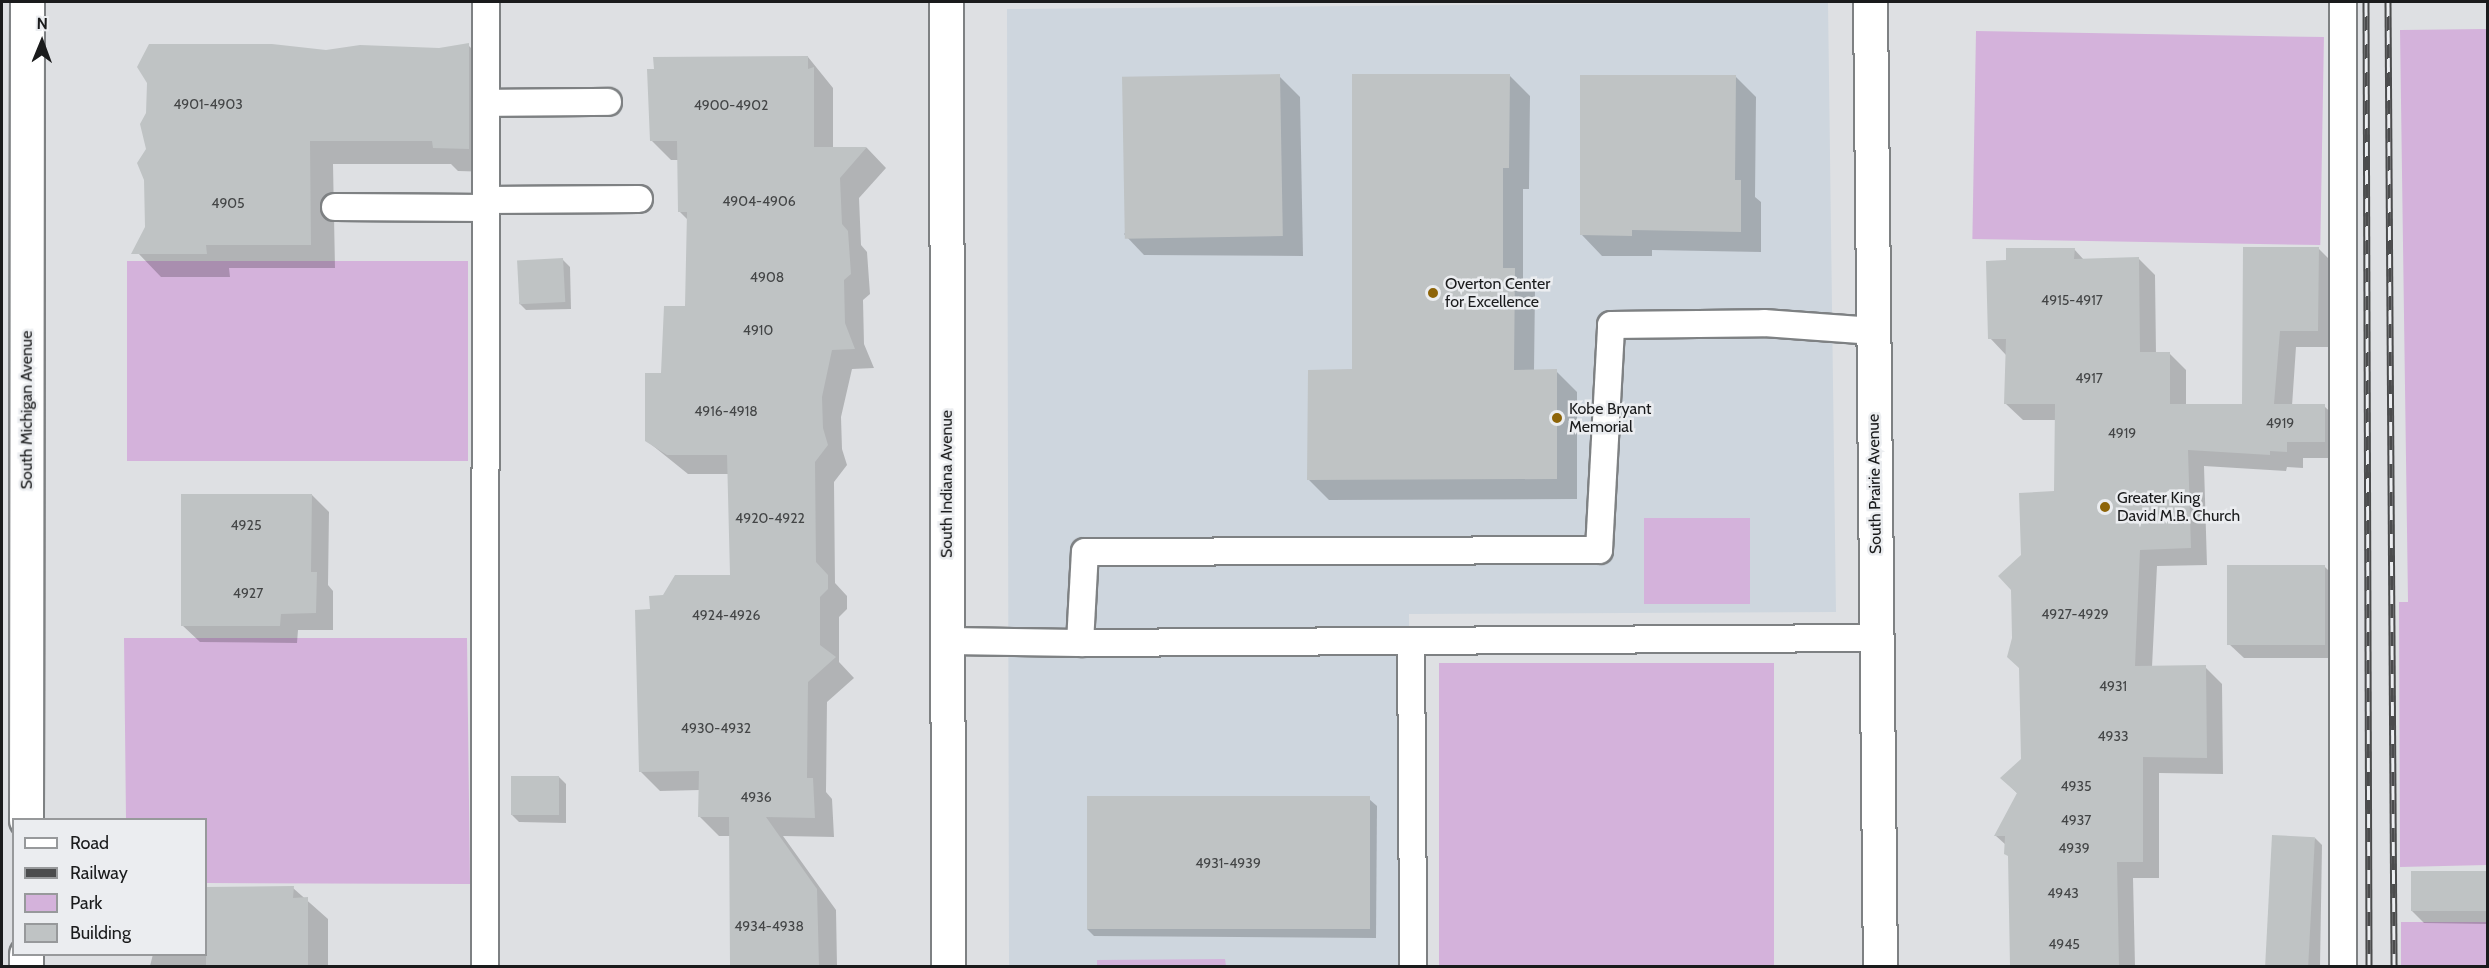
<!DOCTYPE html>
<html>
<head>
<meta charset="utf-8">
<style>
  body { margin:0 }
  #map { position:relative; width:2489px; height:968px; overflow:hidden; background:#dee0e3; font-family:Cabin,sans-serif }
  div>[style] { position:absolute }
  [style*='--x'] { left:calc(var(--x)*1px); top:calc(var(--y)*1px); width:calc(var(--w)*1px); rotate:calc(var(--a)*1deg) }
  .built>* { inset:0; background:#ced6de }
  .green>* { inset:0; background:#d4b2db; transform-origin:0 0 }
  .shadow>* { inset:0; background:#0003 }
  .building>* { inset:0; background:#bfc3c4; transform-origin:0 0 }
  .roads { filter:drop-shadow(2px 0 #7e8183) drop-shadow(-2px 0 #7e8183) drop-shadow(0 2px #7e8183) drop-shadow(0 -2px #7e8183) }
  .lane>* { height:26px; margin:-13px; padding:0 13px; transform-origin:13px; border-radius:13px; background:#fff }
  .street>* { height:33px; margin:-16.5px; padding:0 16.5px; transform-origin:16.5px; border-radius:16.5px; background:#fff }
  .secondary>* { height:33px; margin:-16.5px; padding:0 16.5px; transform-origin:16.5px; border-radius:16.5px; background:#fff }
  .rail>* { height:7px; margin-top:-3.5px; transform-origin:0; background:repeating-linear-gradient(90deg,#ebedf0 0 14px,#4b4c4d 0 28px); box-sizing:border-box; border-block:2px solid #4b4c4d }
  .dots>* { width:16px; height:16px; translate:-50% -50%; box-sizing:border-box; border:3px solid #ebedf0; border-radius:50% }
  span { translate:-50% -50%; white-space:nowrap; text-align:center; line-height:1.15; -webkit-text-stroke:5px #ebedf0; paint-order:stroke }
  .number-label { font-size:14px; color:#434546 }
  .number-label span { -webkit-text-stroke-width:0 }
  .poi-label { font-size:16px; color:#1a1b1c }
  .left { translate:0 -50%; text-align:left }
  .street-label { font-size:16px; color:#1a1b1c }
  .frame { position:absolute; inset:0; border:3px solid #1a1b1c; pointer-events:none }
  .legend { position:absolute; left:12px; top:818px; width:195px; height:138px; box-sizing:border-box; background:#ebedf0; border:2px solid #97999b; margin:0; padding:8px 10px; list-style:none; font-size:18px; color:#1a1b1c }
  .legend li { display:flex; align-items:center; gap:12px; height:30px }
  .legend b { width:30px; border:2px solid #97999b }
  .north { position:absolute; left:12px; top:12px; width:60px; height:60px; -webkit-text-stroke:4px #ebedf0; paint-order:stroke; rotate:1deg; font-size:16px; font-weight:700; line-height:24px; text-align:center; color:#1a1b1c }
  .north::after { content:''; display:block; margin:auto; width:21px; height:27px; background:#1a1b1c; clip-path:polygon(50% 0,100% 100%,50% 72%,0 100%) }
</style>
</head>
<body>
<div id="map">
  <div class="built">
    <div style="clip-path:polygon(1828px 2px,1836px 612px,1409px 614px,1413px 966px,1009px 966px,1007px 9px)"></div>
  </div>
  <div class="green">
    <div style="clip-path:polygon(2487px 29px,2487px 865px,2400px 867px,2399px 602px,2408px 602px,2400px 30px)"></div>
    <div style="left:1976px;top:31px;width:348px;height:208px;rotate:1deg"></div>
    <div style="left:127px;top:261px;width:341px;height:200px"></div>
    <div style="left:1644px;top:518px;width:106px;height:86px"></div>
    <div style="clip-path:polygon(124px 638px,467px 638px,470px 884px,206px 883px,206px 820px,126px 819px)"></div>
    <div style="left:1774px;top:663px;width:303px;height:335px;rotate:90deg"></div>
    <div style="left:2401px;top:922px;width:86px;height:44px"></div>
    <div style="clip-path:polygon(1225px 959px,1226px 966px,1097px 966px,1097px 960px)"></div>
  </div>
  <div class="shadow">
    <div style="clip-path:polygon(469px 46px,492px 69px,492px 172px,458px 171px,451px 164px,333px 164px,335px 268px,229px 268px,230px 277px,161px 277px,138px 253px,326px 51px,439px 50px)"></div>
    <div style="clip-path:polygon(808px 57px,833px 88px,833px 149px,867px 148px,886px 168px,859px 198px,861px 245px,867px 252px,870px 294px,863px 300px,864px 344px,874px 368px,852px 369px,841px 417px,842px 449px,847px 465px,834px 482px,835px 583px,847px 596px,847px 609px,839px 617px,839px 662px,854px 678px,827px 702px,826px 792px,832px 799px,834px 837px,783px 836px,836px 910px,837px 966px,731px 966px,730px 836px,719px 836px,699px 816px,700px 790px,660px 791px,640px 771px,651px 611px,664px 597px,732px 577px,729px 474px,688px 474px,647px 441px,663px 374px,687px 307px,688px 220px,679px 211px,679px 160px,671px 160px,651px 140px)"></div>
    <div style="clip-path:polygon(1509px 75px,1530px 96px,1529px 189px,1523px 189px,1523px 279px,1535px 290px,1534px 371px,1556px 371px,1577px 392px,1577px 499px,1329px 500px,1308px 479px,1353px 371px)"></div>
    <div style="clip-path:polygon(1279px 76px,1300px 97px,1303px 256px,1144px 255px,1124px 234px)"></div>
    <div style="clip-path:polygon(1735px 76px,1756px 97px,1755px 197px,1761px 202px,1761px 252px,1652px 250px,1652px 256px,1602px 256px,1582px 235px)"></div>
    <div style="clip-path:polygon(2318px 248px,2335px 265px,2334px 347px,2296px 347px,2292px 406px,2324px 406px,2341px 422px,2341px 458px,2303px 458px,2303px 468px,2287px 467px,2286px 471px,2204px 466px,2207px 565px,2157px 566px,2152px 667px,2205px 667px,2222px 684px,2223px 774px,2159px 773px,2159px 878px,2133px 878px,2135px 966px,2012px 966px,2010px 857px,2006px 845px,1996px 836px,2018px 794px,2002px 778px,2023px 760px,2020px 668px,2013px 638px,2012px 589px,2023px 556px,2056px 492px,2056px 420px,2023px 420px,2006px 404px,2006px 355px,1990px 338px,2007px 262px,2074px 249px,2084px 260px,2138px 258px,2155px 275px,2156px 354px,2169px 353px,2186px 370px,2186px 406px,2244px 406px)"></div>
    <div style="clip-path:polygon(563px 260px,570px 267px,571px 309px,526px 310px,519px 303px)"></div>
    <div style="clip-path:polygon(312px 495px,329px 512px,328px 585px,333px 591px,333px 630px,298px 630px,297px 643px,200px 642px,182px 625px)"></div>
    <div style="clip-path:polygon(2324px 566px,2339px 581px,2340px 658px,2244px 658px,2229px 644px)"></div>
    <div style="clip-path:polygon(559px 777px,566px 784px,566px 823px,519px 822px,512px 815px)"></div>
    <div style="clip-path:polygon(1369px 799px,1377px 806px,1376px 938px,1094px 936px,1087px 929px)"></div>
    <div style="clip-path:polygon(2315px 838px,2322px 845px,2320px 966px,2266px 966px)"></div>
    <div style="clip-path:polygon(2488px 872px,2488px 924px,2424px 923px,2411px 910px,2412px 873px)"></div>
    <div style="clip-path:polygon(206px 888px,293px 888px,328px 919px,328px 966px,150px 966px,153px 954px,206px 954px)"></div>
  </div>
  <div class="building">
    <div style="clip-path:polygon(469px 43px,469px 149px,433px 148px,432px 141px,310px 141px,311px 245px,206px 245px,207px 254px,131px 254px,145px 227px,144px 180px,137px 163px,146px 149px,140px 124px,146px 113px,147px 83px,137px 67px,149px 44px,272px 44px,326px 50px,360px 45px,439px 48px)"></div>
    <div style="clip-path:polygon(808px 56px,808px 69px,814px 67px,814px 147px,867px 147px,840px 178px,842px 224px,848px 231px,851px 274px,844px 280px,845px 323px,855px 349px,832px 350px,822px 397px,823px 428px,828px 445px,815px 462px,816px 562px,828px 575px,828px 589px,820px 597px,820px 645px,836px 657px,808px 682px,807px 778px,813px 778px,815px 818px,766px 817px,817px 889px,819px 966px,730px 966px,729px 817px,698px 817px,699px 771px,639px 772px,635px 610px,650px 609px,649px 596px,663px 595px,675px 575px,730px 575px,727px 455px,667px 455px,645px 441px,645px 373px,661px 373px,664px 306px,685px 306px,687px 212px,678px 212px,677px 141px,650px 141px,647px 69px,654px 69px,653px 57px)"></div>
    <div style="left:1280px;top:74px;width:162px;height:158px;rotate:89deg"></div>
    <div style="clip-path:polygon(1352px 74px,1510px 74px,1509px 168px,1503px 168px,1503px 268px,1515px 268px,1514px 370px,1557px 369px,1557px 479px,1307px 480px,1308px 370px,1352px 369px)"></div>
    <div style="clip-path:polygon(1580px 75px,1736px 75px,1735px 180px,1741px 180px,1741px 232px,1632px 230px,1632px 236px,1580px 235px)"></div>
    <div style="clip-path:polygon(2243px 247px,2319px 247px,2318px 331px,2280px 331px,2274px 404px,2325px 404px,2325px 442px,2287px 442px,2287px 452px,2270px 451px,2270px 455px,2188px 450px,2191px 548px,2140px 550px,2135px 666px,2206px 665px,2207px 758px,2143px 757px,2143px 862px,2117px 862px,2119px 966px,2010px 966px,2008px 856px,2004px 854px,2005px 836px,1994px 836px,2017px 793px,2000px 778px,2021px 759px,2019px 668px,2007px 657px,2012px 638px,2011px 590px,1998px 576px,2021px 555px,2019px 493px,2054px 491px,2055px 404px,2004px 404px,2006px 339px,1988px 339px,1986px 261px,2006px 260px,2006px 248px,2075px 248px,2074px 259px,2139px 257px,2140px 352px,2170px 352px,2170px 404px,2242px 404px)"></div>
    <div style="left:563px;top:258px;width:44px;height:46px;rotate:87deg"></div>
    <div style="clip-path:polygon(181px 494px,312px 494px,311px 572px,317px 572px,316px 613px,281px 614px,280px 626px,181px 626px)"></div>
    <div style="left:2227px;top:565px;width:98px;height:80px"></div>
    <div style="left:511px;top:776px;width:48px;height:39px"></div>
    <div style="left:1087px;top:796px;width:283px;height:133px"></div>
    <div style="left:2272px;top:835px;width:43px;height:131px;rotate:3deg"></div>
    <div style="left:2411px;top:871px;width:76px;height:40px"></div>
    <div style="clip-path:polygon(294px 886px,293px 898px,308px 897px,308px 966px,206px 966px,206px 887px)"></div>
  </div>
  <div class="roads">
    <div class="lane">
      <div style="--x:2343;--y:2;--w:964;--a:90"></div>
      <div style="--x:486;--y:103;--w:122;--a:-0.5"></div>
      <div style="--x:486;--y:200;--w:153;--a:-0.4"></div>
      <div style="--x:335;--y:207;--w:151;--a:0.4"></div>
      <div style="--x:948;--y:641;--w:132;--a:0.9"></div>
      <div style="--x:1080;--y:643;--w:91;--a:-86.9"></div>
      <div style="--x:1085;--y:552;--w:514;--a:-0.22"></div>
      <div style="--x:1599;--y:550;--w:225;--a:-86.9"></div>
      <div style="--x:1611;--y:325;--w:153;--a:-0.7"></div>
      <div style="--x:1764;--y:323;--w:110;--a:4.2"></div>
      <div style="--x:1411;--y:641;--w:325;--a:89.6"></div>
      <div style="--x:1080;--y:643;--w:797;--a:-0.36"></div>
      <div style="--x:485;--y:966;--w:964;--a:-89.94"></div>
    </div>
    <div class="street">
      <div style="--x:1870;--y:2;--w:964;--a:89.41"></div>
    </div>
    <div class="secondary">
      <div style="--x:946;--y:2;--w:964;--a:89.88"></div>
      <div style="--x:26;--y:820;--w:818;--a:-89.93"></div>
      <div style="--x:26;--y:966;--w:12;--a:-90"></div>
    </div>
  </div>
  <div class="rail">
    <div style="--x:2366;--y:2;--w:964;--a:89.82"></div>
    <div style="--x:2388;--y:2;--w:964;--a:89.64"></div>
  </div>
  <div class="dots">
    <div style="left:1433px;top:293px;background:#8d6408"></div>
    <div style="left:1557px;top:418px;background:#8d6408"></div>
    <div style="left:2105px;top:507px;background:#8d6408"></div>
  </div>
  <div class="number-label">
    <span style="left:208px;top:104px">4901-4903</span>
    <span style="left:731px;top:105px">4900-4902</span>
    <span style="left:759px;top:201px">4904-4906</span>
    <span style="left:228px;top:203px">4905</span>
    <span style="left:767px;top:277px">4908</span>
    <span style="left:2072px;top:300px">4915-4917</span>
    <span style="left:758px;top:330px">4910</span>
    <span style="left:2089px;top:378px">4917</span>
    <span style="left:726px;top:411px">4916-4918</span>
    <span style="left:2280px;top:423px">4919</span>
    <span style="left:2122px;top:433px">4919</span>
    <span style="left:770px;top:518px">4920-4922</span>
    <span style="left:246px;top:525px">4925</span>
    <span style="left:248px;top:593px">4927</span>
    <span style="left:2075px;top:614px">4927-4929</span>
    <span style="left:726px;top:615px">4924-4926</span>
    <span style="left:2113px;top:686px">4931</span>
    <span style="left:716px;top:728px">4930-4932</span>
    <span style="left:2113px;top:736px">4933</span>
    <span style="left:2076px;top:786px">4935</span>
    <span style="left:756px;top:797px">4936</span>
    <span style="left:2076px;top:820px">4937</span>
    <span style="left:2074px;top:848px">4939</span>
    <span style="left:1228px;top:863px">4931-4939</span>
    <span style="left:2063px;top:893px">4943</span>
    <span style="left:769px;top:926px">4934-4938</span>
    <span style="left:2064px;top:944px">4945</span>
  </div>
  <div class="poi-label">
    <span class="left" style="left:1445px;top:293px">Overton Center<br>for Excellence</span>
    <span class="left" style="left:1569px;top:418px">Kobe Bryant<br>Memorial</span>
    <span class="left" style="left:2117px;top:507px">Greater King<br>David M.B. Church</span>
  </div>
  <div class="street-label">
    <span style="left:27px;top:410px;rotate:-90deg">South Michigan Avenue</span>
    <span style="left:947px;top:484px;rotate:-90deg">South Indiana Avenue</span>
    <span style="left:1875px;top:484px;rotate:-91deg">South Prairie Avenue</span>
  </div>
  <div class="frame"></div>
  <ul class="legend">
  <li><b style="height:8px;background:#fff"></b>Road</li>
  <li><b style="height:8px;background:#4b4c4d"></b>Railway</li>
  <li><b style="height:16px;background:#d4b2db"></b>Park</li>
  <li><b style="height:16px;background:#bfc3c4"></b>Building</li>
  </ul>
  <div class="north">N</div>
</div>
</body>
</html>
